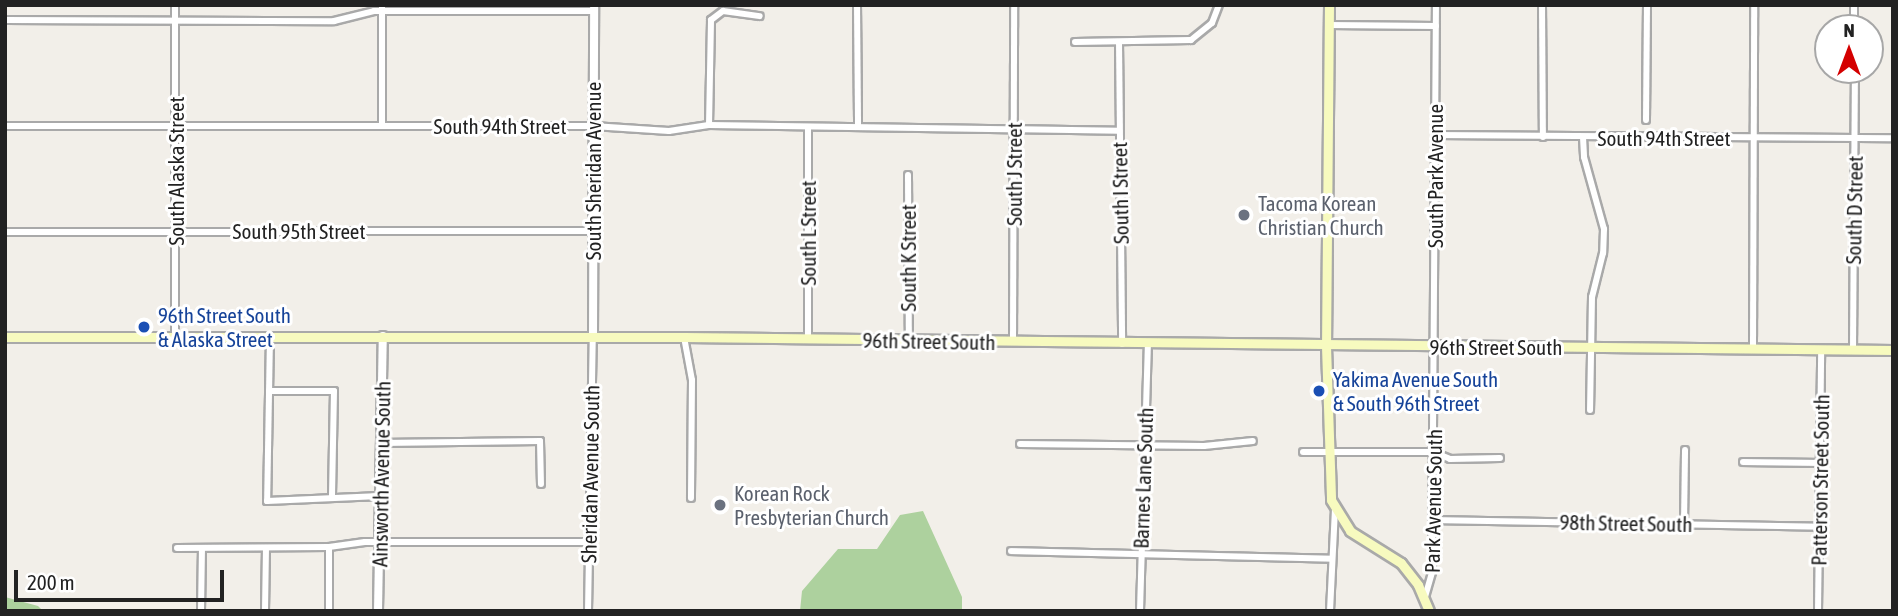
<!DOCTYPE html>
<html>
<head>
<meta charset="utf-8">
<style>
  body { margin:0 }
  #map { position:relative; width:1898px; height:616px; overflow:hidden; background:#f2efe9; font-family:"Asap Condensed",sans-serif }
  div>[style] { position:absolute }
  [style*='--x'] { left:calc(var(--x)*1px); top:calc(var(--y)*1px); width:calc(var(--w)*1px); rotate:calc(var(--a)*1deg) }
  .forest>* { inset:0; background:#add19e }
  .roads { filter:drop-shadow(2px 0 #a9a9a9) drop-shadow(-2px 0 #a9a9a9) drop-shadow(0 2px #a9a9a9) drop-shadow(0 -2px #a9a9a9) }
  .minor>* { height:6px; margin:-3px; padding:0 3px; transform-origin:3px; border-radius:3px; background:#fff }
  .tertiary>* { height:8px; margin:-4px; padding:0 4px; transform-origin:4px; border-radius:4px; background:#fff }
  .secondary>* { height:9px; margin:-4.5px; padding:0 4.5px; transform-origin:4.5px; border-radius:4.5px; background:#f7fabf }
  .dots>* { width:19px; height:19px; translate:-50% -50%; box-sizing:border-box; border:4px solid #fff; border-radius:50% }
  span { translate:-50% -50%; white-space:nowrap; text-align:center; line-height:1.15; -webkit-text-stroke:6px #fff; paint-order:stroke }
  .street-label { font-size:21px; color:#222 }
  .worship-label { font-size:21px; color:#5b616d }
  .left { translate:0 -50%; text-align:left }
  .transit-label { font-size:21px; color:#164399 }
  .frame { position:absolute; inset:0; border:7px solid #222; pointer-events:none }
  .north { position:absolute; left:1814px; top:14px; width:70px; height:70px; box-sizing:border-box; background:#fff; border:2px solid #a7a7a7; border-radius:50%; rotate:0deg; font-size:19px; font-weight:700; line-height:28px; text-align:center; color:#222 }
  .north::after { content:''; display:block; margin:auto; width:24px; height:32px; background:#d40000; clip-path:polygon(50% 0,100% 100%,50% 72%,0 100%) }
  .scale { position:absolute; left:14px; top:570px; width:210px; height:32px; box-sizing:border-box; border:4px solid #222; border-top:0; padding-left:9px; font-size:21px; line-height:24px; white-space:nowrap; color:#222; -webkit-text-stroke:5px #fff; paint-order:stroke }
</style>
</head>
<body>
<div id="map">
  <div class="forest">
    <div style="clip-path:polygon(923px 511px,962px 597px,962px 611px,800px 611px,802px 591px,838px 549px,877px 549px,900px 515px)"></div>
    <div style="clip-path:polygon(5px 597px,38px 606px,43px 611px,5px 611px)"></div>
  </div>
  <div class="roads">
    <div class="minor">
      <div style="--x:175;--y:5;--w:331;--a:90"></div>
      <div style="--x:857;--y:5;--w:122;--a:89.5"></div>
      <div style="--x:1542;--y:5;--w:132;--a:89.6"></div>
      <div style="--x:1854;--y:5;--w:23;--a:90"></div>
      <div style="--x:5;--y:20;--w:329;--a:0.2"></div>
      <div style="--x:334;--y:21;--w:41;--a:-14"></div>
      <div style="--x:374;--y:11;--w:220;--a:0"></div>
      <div style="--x:1329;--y:25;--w:107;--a:0.5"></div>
      <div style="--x:1075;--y:42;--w:116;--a:-1"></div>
      <div style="--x:1191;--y:40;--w:27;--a:-39"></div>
      <div style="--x:1212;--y:23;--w:19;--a:-69"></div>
      <div style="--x:1119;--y:42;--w:302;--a:89.4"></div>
      <div style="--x:1646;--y:120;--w:115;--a:-89.5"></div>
      <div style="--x:709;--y:125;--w:105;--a:-88.9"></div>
      <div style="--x:711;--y:20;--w:15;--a:-37"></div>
      <div style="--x:723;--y:11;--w:37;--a:8"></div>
      <div style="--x:5;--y:126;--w:588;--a:0"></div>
      <div style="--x:593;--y:126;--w:76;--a:3.8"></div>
      <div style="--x:669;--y:131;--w:40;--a:-8.5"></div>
      <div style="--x:709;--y:125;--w:410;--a:0.8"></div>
      <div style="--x:382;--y:126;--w:121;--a:-90"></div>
      <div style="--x:1435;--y:135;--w:458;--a:0.4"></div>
      <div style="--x:1583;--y:137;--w:20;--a:87"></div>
      <div style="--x:1584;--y:157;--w:75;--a:74.5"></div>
      <div style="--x:1604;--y:229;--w:24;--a:92"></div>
      <div style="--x:1603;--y:253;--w:45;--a:104"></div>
      <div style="--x:1592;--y:297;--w:113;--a:91"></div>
      <div style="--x:908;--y:175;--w:166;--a:89.7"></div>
      <div style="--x:5;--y:232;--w:587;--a:-0.1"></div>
      <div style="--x:270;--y:336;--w:165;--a:91"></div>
      <div style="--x:267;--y:501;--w:113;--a:-2.5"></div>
      <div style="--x:684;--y:337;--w:44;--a:79.5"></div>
      <div style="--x:692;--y:380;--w:118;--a:90.5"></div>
      <div style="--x:808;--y:339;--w:212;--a:-90"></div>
      <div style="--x:1013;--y:342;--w:337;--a:-89.8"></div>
      <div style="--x:1753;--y:349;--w:344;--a:-89.8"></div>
      <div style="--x:1853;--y:350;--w:280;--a:-89.6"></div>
      <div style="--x:269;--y:391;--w:65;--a:0"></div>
      <div style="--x:334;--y:391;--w:105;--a:91.1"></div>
      <div style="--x:381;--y:443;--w:159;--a:-0.7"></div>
      <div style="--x:540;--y:441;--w:43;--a:88.7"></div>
      <div style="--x:1020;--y:444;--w:184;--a:0.6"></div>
      <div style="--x:1204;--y:446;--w:49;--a:-5.8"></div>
      <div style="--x:1303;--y:452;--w:130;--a:0"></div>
      <div style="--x:1433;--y:452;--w:18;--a:22"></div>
      <div style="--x:1450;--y:459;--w:50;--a:-1.1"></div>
      <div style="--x:1743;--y:462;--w:77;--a:0.7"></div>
      <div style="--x:1433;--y:520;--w:386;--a:1"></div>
      <div style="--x:1684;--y:524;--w:74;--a:-89.2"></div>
      <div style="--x:177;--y:548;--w:152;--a:-0.4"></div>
      <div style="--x:329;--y:547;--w:36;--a:-8"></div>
      <div style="--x:365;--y:542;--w:224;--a:0"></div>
      <div style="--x:1011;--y:551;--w:319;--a:1.4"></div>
      <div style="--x:1425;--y:597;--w:26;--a:-74"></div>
      <div style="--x:1432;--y:572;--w:567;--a:-89.6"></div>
      <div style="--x:201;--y:611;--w:63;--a:-89.1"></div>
      <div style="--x:265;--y:611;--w:63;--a:-89.1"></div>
      <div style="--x:329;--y:611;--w:64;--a:-90"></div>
      <div style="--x:588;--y:611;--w:274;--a:-89"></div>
      <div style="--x:1140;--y:611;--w:267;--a:-88.3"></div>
      <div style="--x:1330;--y:611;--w:101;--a:-87.2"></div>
      <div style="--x:1818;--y:611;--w:261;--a:-89.3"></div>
    </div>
    <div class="tertiary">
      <div style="--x:593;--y:337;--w:332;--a:-89.8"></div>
      <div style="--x:378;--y:611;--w:275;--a:-89"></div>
    </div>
    <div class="secondary">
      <div style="--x:1329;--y:5;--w:341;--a:90.5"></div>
      <div style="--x:1326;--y:346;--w:154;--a:88.1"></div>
      <div style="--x:1331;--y:500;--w:36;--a:58"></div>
      <div style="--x:1350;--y:531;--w:60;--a:32.1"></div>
      <div style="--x:1401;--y:563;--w:28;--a:52"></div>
      <div style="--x:1418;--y:585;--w:28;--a:67"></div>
      <div style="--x:5;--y:337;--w:679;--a:0"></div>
      <div style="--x:684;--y:337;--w:1209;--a:0.62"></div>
    </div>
  </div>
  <div class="dots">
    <div style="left:1244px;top:215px;background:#6b7280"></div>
    <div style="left:144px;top:327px;background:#1a4fb4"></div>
    <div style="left:1319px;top:391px;background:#1a4fb4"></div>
    <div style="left:720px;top:505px;background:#6b7280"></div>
  </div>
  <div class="street-label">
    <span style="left:500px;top:126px">South 94th Street</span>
    <span style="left:1664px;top:138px">South 94th Street</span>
    <span style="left:176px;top:171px;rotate:-90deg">South Alaska Street</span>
    <span style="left:593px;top:171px;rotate:-90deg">South Sheridan Avenue</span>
    <span style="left:1014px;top:174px;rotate:-90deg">South J Street</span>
    <span style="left:1435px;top:176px;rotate:-90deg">South Park Avenue</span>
    <span style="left:1120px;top:193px;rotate:-91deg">South I Street</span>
    <span style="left:1854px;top:210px;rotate:-89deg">South D Street</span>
    <span style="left:299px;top:231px">South 95th Street</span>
    <span style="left:808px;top:233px;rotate:-90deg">South L Street</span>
    <span style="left:908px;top:258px;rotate:-90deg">South K Street</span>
    <span style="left:929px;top:341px;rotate:1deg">96th Street South</span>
    <span style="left:1496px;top:347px">96th Street South</span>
    <span style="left:381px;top:474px;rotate:-89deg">Ainsworth Avenue South</span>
    <span style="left:590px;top:474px;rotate:-89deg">Sheridan Avenue South</span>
    <span style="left:1143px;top:478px;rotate:-88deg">Barnes Lane South</span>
    <span style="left:1820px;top:480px;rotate:-89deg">Patterson Street South</span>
    <span style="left:1433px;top:501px;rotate:-89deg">Park Avenue South</span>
    <span style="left:1626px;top:523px;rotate:1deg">98th Street South</span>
  </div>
  <div class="worship-label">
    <span class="left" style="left:1258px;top:215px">Tacoma Korean<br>Christian Church</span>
    <span class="left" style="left:734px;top:505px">Korean Rock<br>Presbyterian Church</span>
  </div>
  <div class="transit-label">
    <span class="left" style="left:158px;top:327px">96th Street South<br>&amp; Alaska Street</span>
    <span class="left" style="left:1333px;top:391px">Yakima Avenue South<br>&amp; South 96th Street</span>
  </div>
  <div class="frame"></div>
  <div class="north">N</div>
  <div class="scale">200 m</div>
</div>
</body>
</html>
